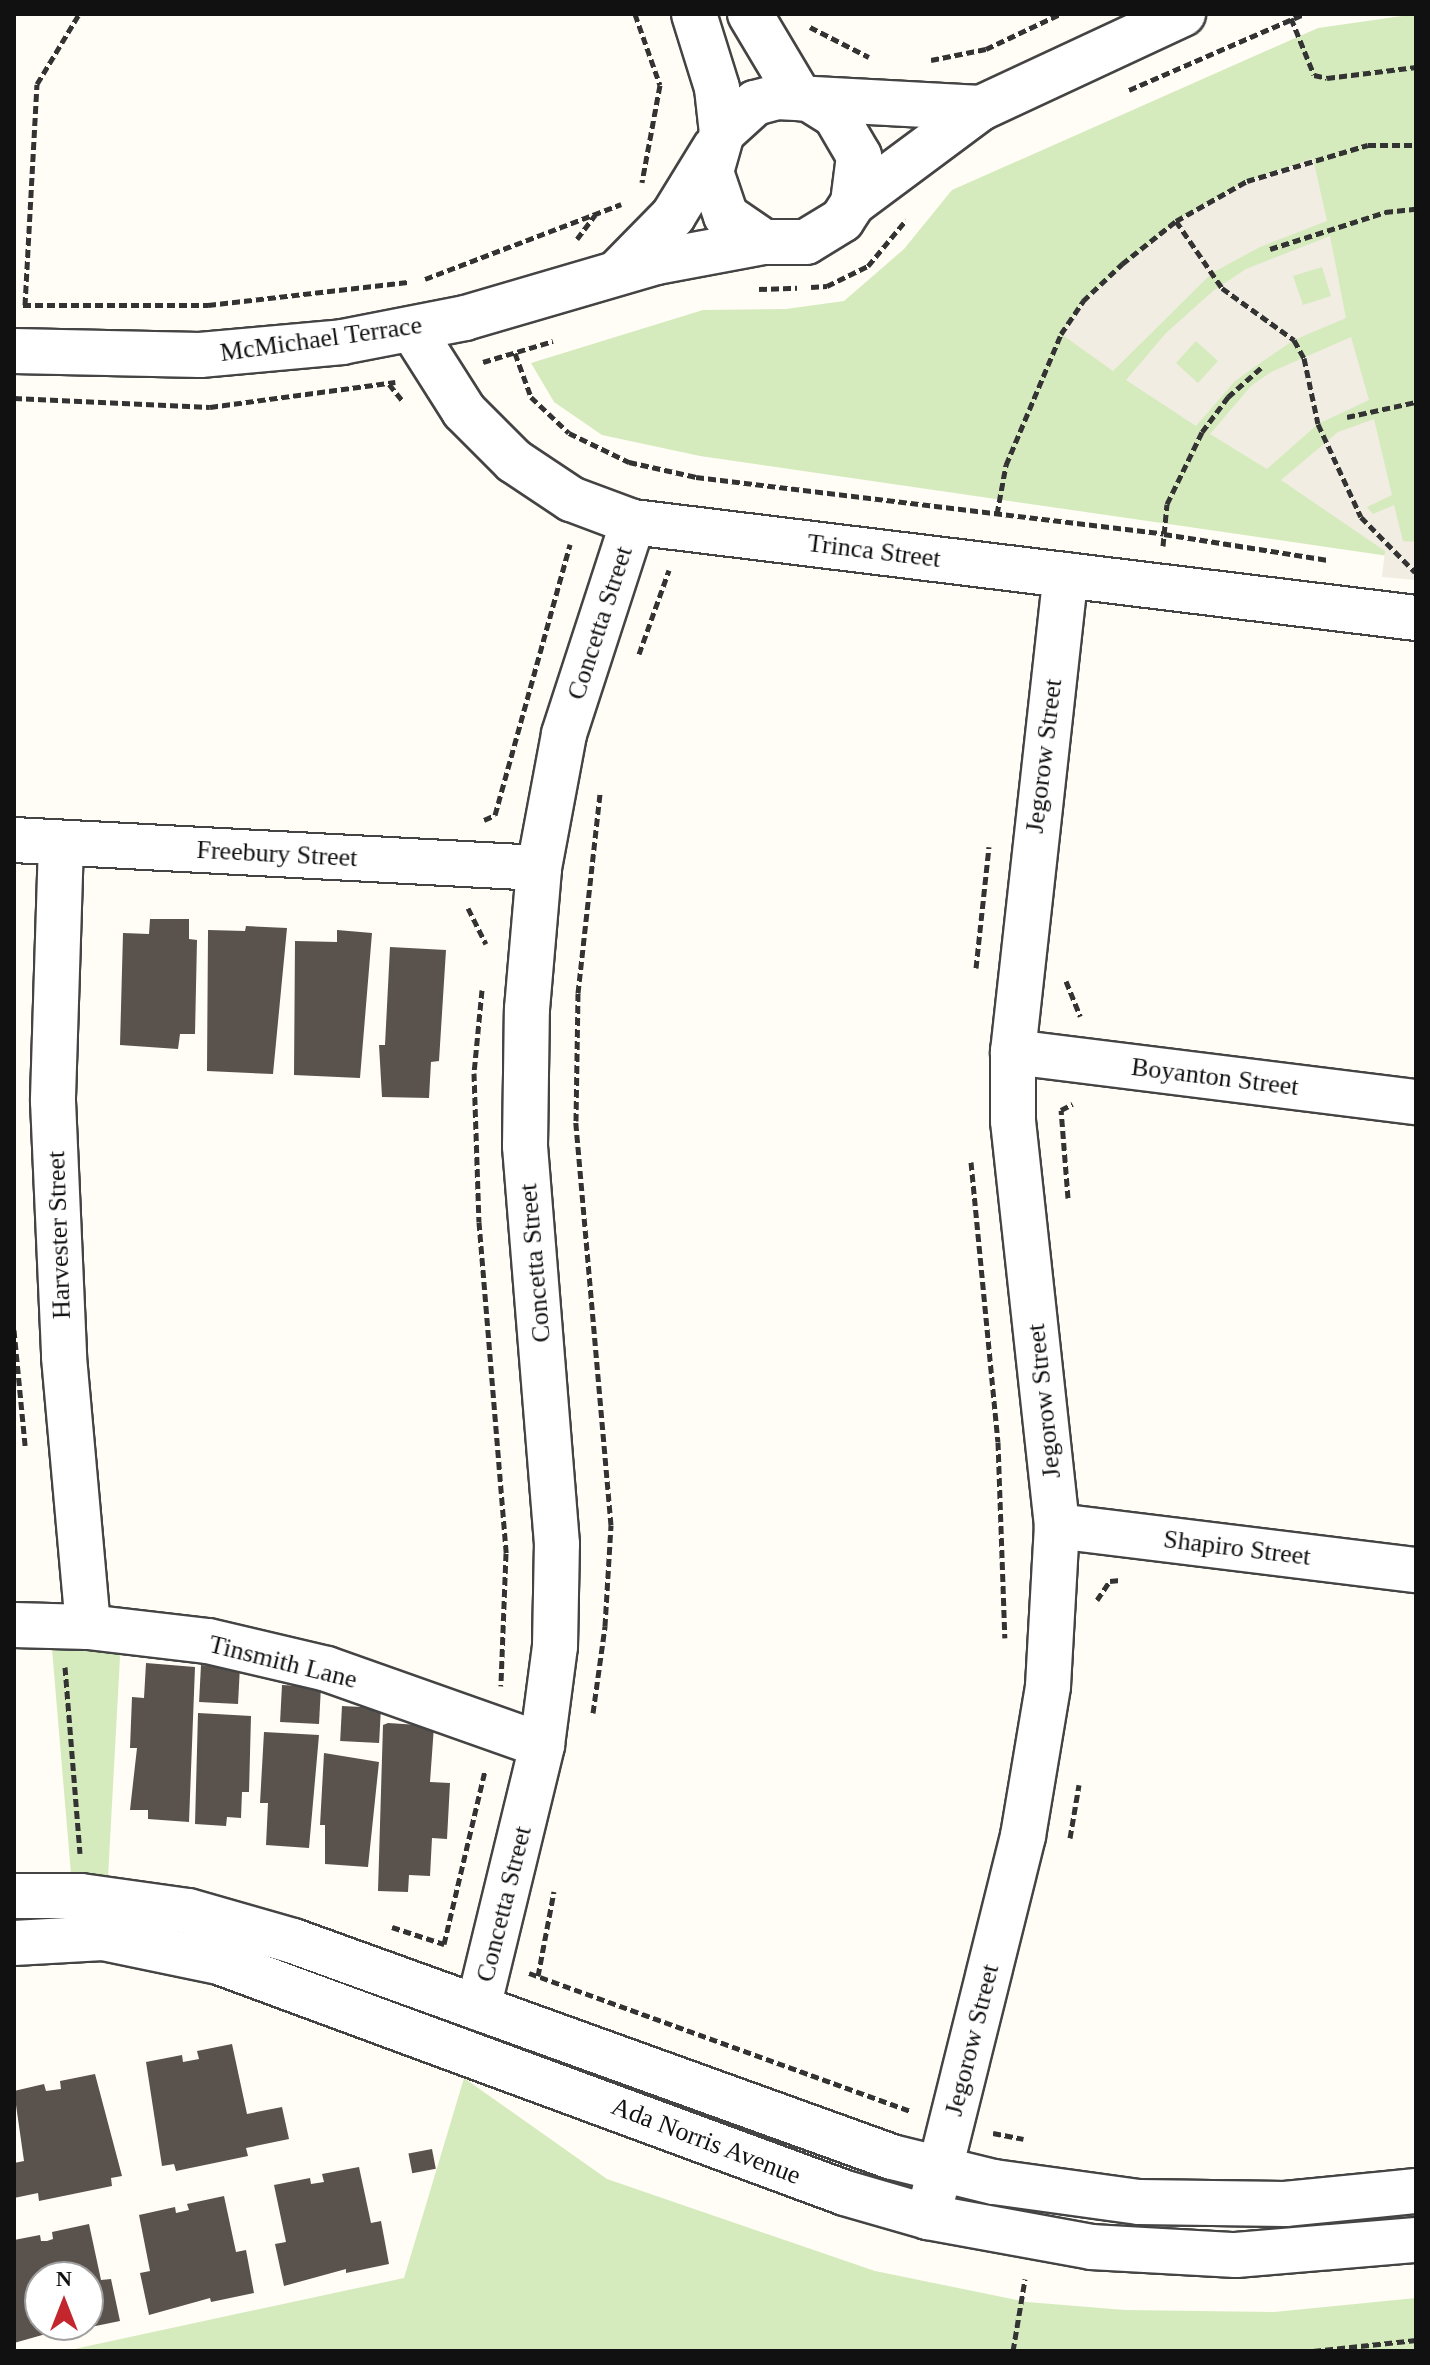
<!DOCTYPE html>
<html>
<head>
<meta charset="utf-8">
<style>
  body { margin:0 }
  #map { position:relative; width:1430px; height:2365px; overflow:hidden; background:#fffdf5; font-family:"Times New Roman",serif }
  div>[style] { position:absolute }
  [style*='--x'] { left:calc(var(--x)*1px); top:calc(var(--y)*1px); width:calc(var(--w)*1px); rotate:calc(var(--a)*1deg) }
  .green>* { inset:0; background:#d5ebbd }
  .plaza>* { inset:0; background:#f1ede2 }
  .building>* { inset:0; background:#5a524d; transform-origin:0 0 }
  .path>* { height:5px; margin-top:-2.5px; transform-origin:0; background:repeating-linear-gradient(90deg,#333 0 8px,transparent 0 12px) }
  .roads { filter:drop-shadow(2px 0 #444) drop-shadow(-2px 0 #444) drop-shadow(0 2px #444) drop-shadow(0 -2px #444) }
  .minor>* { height:44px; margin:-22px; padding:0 22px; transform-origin:22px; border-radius:22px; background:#fff }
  span { translate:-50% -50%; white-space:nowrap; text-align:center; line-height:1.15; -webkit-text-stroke:8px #fff; paint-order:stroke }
  .street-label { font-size:26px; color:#111 }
  .frame { position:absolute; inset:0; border:16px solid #111; pointer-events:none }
  .north { position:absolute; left:24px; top:2261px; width:80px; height:80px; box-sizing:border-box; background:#fff; border:2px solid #a0a0a0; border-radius:50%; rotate:0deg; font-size:22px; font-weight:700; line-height:32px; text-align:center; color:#111 }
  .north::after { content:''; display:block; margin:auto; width:28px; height:36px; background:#c4262e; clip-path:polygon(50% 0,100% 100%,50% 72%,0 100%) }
</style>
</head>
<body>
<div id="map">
  <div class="green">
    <div style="clip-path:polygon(1416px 14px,1416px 560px,700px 456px,602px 435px,554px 402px,531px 363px,703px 310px,786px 309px,844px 301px,904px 249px,952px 190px,1318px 28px)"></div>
    <div style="clip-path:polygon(51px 1637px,121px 1639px,108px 1877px,71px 1874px)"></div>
    <div style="clip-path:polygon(464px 2078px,607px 2179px,875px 2271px,1027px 2302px,1125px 2310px,1274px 2312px,1416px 2298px,1416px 2351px,65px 2351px,404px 2278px)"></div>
  </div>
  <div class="plaza">
    <div style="clip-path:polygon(1313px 158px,1327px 221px,1260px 247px,1212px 273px,1113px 371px,1061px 334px,1083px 301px,1176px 221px,1247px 181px)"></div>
    <div style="clip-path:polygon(evenodd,1330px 236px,1346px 318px,1294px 340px,1263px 361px,1235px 381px,1196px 426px,1126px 380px,1166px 333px,1213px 291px,1246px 269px,1330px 236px,1322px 267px,1331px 296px,1303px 305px,1293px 276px,1322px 267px,1330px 236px,1196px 341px,1218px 361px,1198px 383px,1176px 363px,1196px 341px)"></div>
    <div style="clip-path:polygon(1351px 337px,1369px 400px,1318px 424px,1267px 469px,1210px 434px,1251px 386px,1271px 372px)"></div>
    <div style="clip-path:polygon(1374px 419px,1392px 495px,1367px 507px,1373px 514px,1394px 505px,1403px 541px,1416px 542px,1416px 580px,1382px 577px,1385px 551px,1281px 480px,1338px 432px)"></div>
  </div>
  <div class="building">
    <div style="clip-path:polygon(150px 919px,189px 919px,189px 939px,197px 940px,195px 1034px,180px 1034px,178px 1049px,120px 1045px,123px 933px,149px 934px)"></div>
    <div style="clip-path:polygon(246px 926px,287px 928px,273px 1074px,207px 1071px,208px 930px,245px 931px)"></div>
    <div style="clip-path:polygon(337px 930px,372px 933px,360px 1078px,294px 1075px,295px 941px,337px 942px)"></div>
    <div style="clip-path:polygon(390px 947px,446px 950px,439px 1061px,431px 1062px,429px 1098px,382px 1097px,379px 1045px,385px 1045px)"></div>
    <div style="clip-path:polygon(146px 1663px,195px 1667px,189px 1822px,148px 1819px,148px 1810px,130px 1810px,137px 1748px,130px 1748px,132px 1697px,144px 1698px)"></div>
    <div style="left:201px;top:1665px;width:39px;height:37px;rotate:3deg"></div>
    <div style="left:282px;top:1685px;width:39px;height:37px;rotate:3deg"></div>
    <div style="left:342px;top:1706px;width:39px;height:35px;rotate:3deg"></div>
    <div style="clip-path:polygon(198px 1713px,251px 1716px,249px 1792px,242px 1792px,241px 1818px,227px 1817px,226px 1826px,195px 1824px)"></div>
    <div style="clip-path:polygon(388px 1723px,434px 1726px,430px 1782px,450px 1783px,447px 1839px,432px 1838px,430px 1876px,409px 1875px,408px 1892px,378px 1891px,383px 1725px)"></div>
    <div style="clip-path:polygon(264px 1732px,319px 1735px,309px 1848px,266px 1845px,268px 1803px,260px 1803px)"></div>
    <div style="clip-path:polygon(324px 1753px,379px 1762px,368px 1867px,325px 1864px,325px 1825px,320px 1825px)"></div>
    <div style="clip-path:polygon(232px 2044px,247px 2114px,282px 2107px,289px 2139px,246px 2148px,248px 2156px,176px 2171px,174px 2164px,162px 2166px,146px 2062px,182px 2055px,183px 2062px,199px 2059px,197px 2051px)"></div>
    <div style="clip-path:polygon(95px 2074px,122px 2176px,111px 2178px,112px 2186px,39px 2201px,38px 2193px,14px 2198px,14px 2163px,24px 2161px,14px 2091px,44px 2084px,46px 2091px,61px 2089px,60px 2081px)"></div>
    <div style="left:432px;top:2149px;width:20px;height:24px;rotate:79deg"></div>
    <div style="clip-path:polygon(359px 2167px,371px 2223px,381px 2221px,389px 2264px,346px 2273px,346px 2269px,284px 2286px,275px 2244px,286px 2242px,274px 2185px,310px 2178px,311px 2184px,324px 2182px,322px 2174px)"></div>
    <div style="clip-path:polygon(224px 2196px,236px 2252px,246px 2250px,254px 2293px,211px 2302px,210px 2298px,149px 2315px,140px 2273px,150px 2271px,139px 2215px,175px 2207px,176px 2213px,189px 2210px,187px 2204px)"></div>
    <div style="clip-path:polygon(89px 2224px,101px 2280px,111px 2279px,120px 2321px,76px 2330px,75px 2325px,88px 2325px,88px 2277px,40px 2277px,40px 2325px,74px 2326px,14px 2343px,14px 2240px,40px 2235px,41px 2241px,47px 2241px,53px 2239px,52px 2232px)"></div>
  </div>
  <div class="path">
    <div style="--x:635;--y:14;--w:75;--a:70.6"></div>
    <div style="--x:660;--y:85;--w:99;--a:100.5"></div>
    <div style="--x:1291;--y:18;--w:61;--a:68"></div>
    <div style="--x:1314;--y:75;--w:13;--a:13"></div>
    <div style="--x:1327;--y:78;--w:90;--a:-7"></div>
    <div style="--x:810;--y:27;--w:66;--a:27"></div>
    <div style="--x:931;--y:60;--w:56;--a:-11.3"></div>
    <div style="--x:986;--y:49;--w:82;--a:-25.3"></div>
    <div style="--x:1129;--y:90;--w:191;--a:-23.5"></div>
    <div style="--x:1176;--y:221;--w:81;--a:55.5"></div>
    <div style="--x:1222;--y:288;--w:89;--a:35.8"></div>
    <div style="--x:1294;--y:340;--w:21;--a:61"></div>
    <div style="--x:1304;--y:358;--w:67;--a:78"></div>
    <div style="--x:1318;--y:424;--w:102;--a:65.2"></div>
    <div style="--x:1361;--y:517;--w:77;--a:45.5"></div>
    <div style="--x:577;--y:239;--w:30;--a:-53"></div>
    <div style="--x:1270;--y:249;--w:121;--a:-17.8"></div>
    <div style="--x:1385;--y:212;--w:31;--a:-6"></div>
    <div style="--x:425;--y:279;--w:210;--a:-20.9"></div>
    <div style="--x:811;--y:287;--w:16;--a:-4"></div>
    <div style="--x:827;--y:286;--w:46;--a:-26"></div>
    <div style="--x:868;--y:266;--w:60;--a:-50.4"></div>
    <div style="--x:759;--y:289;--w:38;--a:-2"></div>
    <div style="--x:23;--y:305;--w:185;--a:0"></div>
    <div style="--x:208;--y:305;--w:201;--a:-6.6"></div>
    <div style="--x:25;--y:305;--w:221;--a:-86.9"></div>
    <div style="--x:37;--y:84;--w:82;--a:-59"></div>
    <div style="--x:515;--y:353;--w:47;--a:70"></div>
    <div style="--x:531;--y:397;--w:52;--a:43.5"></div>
    <div style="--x:569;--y:433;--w:67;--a:25.8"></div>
    <div style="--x:629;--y:462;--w:69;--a:12.6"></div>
    <div style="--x:696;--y:477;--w:471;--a:6.9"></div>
    <div style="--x:1164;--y:534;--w:166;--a:9"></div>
    <div style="--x:483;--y:362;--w:73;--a:-16.7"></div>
    <div style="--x:389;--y:384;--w:22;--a:51"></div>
    <div style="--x:14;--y:398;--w:196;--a:2.6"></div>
    <div style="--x:210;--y:407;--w:187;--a:-7.7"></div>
    <div style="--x:1347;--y:417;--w:71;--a:-12.3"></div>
    <div style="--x:997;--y:514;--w:50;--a:-79.6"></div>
    <div style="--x:1006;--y:465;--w:142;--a:-67.2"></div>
    <div style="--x:1061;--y:334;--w:40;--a:-56"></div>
    <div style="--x:1083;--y:301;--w:54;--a:-43.5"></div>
    <div style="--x:1122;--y:264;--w:69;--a:-38.5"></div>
    <div style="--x:1176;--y:221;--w:81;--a:-29.4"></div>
    <div style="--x:1247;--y:181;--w:126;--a:-16.6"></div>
    <div style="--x:1368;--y:145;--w:48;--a:0"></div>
    <div style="--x:1163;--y:546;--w:42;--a:-84.6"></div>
    <div style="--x:1167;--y:504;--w:80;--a:-64.1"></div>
    <div style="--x:1202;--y:432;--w:44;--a:-53.4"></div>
    <div style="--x:1228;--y:397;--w:45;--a:-41.4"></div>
    <div style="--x:639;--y:654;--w:89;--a:-70.3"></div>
    <div style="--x:484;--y:820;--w:12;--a:-24"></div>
    <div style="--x:495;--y:815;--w:281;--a:-74.5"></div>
    <div style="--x:468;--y:908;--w:40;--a:63.4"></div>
    <div style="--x:976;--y:968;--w:122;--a:-83.9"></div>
    <div style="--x:1066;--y:981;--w:38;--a:68"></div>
    <div style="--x:482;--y:990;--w:83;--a:95.5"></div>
    <div style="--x:474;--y:1073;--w:149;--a:88.1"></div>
    <div style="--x:479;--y:1222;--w:332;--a:85.3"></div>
    <div style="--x:506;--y:1553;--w:133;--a:92.2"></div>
    <div style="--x:971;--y:1162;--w:281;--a:84.5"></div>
    <div style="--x:998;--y:1442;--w:196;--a:88"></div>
    <div style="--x:1068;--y:1198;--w:88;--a:-94.5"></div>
    <div style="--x:1061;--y:1110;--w:13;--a:-27"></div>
    <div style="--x:14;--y:1330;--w:116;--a:84.5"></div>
    <div style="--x:1097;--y:1600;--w:23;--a:-56"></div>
    <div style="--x:1110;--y:1581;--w:10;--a:-6"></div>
    <div style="--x:65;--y:1667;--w:187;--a:85.4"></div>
    <div style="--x:593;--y:1713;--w:88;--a:-82.1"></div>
    <div style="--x:605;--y:1626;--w:101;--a:-86.6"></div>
    <div style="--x:611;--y:1525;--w:406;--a:-95"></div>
    <div style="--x:576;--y:1121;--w:128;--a:-89.1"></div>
    <div style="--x:578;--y:993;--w:200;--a:-83.7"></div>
    <div style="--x:1070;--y:1838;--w:54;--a:-80.4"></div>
    <div style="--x:392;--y:1927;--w:55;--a:18.1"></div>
    <div style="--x:444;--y:1944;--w:179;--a:-76.7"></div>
    <div style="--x:529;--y:1973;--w:406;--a:19.9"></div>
    <div style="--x:538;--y:1976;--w:86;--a:-79.3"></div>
    <div style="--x:993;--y:2133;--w:31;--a:11"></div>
    <div style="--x:1013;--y:2351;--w:73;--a:-80.5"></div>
    <div style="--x:1313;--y:2351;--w:104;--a:-6.1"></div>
  </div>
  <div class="roads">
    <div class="minor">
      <div style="--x:694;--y:14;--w:77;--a:72.7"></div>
      <div style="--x:717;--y:88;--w:45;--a:83.7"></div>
      <div style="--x:750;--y:14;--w:98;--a:59.2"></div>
      <div style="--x:814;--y:102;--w:25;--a:32"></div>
      <div style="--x:835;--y:115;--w:48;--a:59.7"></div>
      <div style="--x:859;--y:156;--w:47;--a:97.3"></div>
      <div style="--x:853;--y:203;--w:20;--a:123"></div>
      <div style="--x:842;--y:220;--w:42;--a:148.6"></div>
      <div style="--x:806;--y:242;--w:42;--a:180"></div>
      <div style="--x:764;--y:242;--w:46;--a:-145.6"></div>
      <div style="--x:726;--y:216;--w:46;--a:-108.8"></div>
      <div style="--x:711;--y:172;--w:41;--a:-74.2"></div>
      <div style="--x:722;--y:133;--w:45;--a:-42.3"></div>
      <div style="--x:755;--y:103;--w:23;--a:-15"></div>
      <div style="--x:777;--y:97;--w:204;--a:3.1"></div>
      <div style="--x:853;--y:203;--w:159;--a:-36.6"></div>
      <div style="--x:981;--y:108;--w:223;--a:-25"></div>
      <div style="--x:620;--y:270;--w:76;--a:-45.5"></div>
      <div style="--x:673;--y:216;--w:79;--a:-58.5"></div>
      <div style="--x:412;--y:329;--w:97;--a:57.6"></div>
      <div style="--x:464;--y:411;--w:71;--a:45"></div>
      <div style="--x:514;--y:461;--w:69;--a:33.7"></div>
      <div style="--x:571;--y:499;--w:66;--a:20.4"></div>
      <div style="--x:633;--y:522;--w:789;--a:6.99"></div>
      <div style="--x:14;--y:351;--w:186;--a:1.2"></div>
      <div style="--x:200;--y:355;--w:143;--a:-5.2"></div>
      <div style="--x:342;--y:342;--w:125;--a:-11"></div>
      <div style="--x:465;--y:318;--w:199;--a:-16.3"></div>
      <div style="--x:656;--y:262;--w:110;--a:-10.5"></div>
      <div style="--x:14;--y:840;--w:526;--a:3.05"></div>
      <div style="--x:61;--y:843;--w:258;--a:91.8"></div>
      <div style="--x:53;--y:1101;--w:256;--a:87.5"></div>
      <div style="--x:64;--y:1357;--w:271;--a:84.9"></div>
      <div style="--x:1013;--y:1052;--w:406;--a:7.1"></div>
      <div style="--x:1057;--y:1526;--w:362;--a:7"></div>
      <div style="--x:14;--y:1625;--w:74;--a:1.5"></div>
      <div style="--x:88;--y:1627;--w:121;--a:6.7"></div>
      <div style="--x:208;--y:1641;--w:122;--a:13.2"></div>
      <div style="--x:327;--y:1669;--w:228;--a:19.5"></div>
      <div style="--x:14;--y:1896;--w:67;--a:0"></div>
      <div style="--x:81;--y:1896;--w:108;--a:8"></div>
      <div style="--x:188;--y:1911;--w:109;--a:15.9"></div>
      <div style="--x:293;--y:1941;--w:637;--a:19.83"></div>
      <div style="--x:892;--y:2157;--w:105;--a:13.8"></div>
      <div style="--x:994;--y:2182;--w:146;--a:7.9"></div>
      <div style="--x:1139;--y:2202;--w:146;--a:0.8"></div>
      <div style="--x:1285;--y:2204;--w:132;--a:-5.7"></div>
      <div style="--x:14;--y:1943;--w:89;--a:-3.2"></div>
      <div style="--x:103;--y:1938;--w:118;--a:11.7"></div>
      <div style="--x:219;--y:1962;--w:667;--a:20.25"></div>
      <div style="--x:845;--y:2193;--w:86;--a:16.1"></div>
      <div style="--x:928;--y:2217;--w:166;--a:10.4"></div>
      <div style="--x:1091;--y:2247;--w:145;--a:3.2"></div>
      <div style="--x:1236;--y:2255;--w:181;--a:-4.8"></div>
      <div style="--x:478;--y:2008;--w:271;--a:-76.3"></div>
      <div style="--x:542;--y:1745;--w:100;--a:-82.5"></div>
      <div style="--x:555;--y:1646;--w:102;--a:-88.9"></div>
      <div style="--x:557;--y:1544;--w:399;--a:-94.6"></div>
      <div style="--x:525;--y:1146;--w:137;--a:-89.2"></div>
      <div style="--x:527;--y:1009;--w:142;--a:-85.1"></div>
      <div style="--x:539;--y:868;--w:136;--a:-79.4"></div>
      <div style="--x:564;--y:734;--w:223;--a:-72"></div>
      <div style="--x:928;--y:2217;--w:393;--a:-76"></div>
      <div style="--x:1023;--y:1836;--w:152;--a:-80.5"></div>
      <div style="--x:1048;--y:1686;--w:160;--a:-86.8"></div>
      <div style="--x:1057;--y:1526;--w:407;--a:-96.2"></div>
      <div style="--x:1013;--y:1121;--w:69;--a:-90"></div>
      <div style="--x:1013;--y:1052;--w:480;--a:-83.7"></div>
    </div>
  </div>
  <div class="street-label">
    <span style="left:321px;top:339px;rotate:-8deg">McMichael Terrace</span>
    <span style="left:874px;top:551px;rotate:7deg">Trinca Street</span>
    <span style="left:600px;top:623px;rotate:-72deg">Concetta Street</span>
    <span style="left:1044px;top:756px;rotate:-83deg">Jegorow Street</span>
    <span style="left:277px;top:854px;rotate:3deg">Freebury Street</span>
    <span style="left:1215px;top:1077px;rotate:7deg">Boyanton Street</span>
    <span style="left:59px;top:1235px;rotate:-92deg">Harvester Street</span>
    <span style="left:535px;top:1263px;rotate:-95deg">Concetta Street</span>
    <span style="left:1044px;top:1401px;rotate:-96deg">Jegorow Street</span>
    <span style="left:1237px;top:1548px;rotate:7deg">Shapiro Street</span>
    <span style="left:283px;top:1662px;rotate:14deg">Tinsmith Lane</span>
    <span style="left:504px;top:1904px;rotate:-76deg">Concetta Street</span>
    <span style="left:972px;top:2040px;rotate:-76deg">Jegorow Street</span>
    <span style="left:706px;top:2141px;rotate:21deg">Ada Norris Avenue</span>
  </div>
  <div class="frame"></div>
  <div class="north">N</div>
</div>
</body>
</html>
